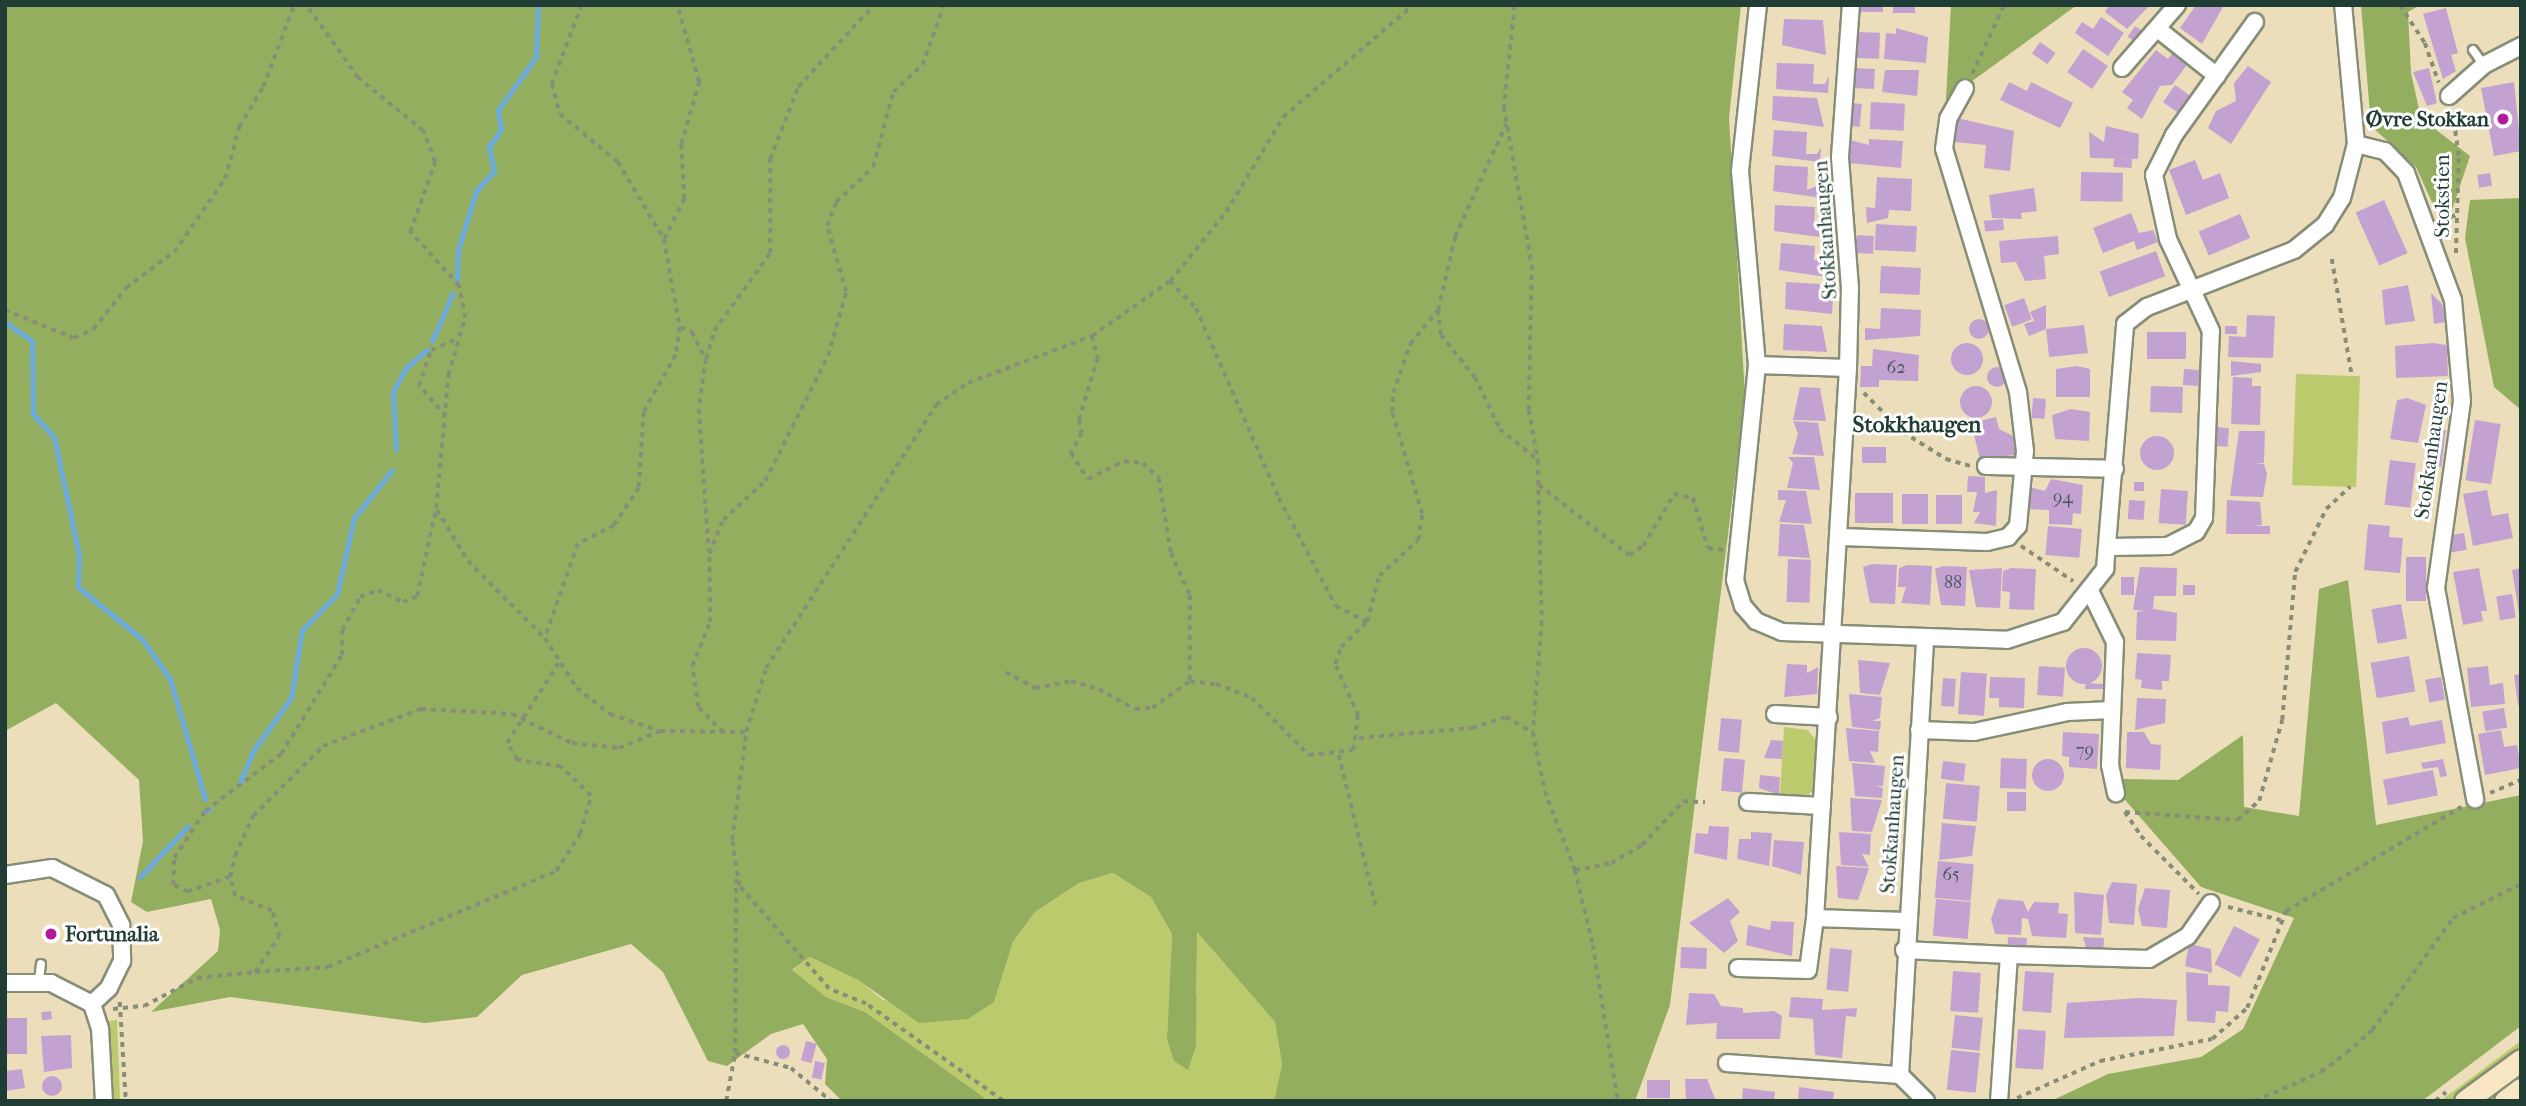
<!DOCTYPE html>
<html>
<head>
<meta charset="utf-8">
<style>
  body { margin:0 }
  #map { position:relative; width:2526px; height:1106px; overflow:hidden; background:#ecdebb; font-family:"IM FELL French Canon",serif }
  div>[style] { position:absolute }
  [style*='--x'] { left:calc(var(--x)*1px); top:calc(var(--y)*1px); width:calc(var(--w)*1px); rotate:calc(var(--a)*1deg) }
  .green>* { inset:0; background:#bbca6c; transform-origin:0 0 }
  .forest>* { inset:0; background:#94ae60 }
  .stream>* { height:5px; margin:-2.5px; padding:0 2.5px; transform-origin:2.5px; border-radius:2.5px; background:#6aaadd }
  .building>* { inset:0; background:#c3a2d2; transform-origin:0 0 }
  .round { border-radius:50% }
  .path>* { height:3.5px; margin-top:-1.75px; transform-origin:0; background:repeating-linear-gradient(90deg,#868e78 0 5px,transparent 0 10px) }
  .roads { filter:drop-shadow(2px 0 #868e78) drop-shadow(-2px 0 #868e78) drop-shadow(0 2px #868e78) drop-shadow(0 -2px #868e78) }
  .lane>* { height:8px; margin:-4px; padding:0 4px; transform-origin:4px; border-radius:4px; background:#fff }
  .street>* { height:16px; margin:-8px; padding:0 8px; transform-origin:8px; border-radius:8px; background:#fff }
  .secondary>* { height:21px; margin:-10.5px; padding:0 10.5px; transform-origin:10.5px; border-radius:10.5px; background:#f9e7c3 }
  .dots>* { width:19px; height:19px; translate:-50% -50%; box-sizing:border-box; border:4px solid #fff; border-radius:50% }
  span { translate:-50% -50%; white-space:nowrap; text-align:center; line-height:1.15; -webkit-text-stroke:6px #fff; paint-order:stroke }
  .number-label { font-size:18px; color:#48565c }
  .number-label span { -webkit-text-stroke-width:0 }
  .poi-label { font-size:21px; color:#1f3d34; font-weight:700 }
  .right { translate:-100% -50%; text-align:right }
  .left { translate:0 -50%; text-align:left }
  .street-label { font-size:21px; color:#1f3d34 }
  .neighbourhood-label { font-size:23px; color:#1f3d34; font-weight:700 }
  .frame { position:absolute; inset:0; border:7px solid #1f3d34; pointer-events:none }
</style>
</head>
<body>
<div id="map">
  <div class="green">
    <div style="left:2296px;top:374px;width:64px;height:111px;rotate:2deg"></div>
    <div style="clip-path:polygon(1784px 727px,1808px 730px,1816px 741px,1814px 789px,1806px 798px,1780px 795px)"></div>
    <div style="clip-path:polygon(1113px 873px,1151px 897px,1172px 934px,1167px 1039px,1197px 994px,1196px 931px,1275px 1022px,1282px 1064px,1274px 1101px,989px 1101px,865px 1012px,826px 997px,792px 971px,810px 957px,858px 980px,883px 1000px,994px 1002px,1013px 942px,1035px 912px,1079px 883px)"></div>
    <div style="clip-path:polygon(117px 1020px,120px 1097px,120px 1101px,113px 1101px,109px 1021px)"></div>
    <div style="clip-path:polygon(2521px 1041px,2521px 1051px,2455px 1101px,2440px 1101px)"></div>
  </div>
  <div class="forest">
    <div style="clip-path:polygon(5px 5px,1741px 5px,1729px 118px,1745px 396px,1670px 1005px,1635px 1101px,1274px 1101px,1282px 1064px,1275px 1022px,1197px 932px,1196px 1046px,1188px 1070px,1174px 1061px,1167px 1039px,1172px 934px,1151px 897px,1113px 873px,1079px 883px,1035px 912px,1013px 942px,994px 1002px,968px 1019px,919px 1023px,858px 980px,810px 957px,792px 970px,826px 997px,865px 1012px,989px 1101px,842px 1101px,825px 1084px,827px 1059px,803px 1024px,771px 1034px,727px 1066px,708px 1061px,663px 972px,631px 944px,522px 975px,477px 1017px,425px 1023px,230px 997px,151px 1012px,218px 951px,220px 930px,211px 899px,147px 912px,131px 902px,143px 841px,139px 780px,56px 703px,5px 731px)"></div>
    <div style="clip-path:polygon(1951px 5px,2077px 5px,1946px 100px)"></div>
    <div style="clip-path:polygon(2361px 5px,2420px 5px,2408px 12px,2411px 73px,2421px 118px,2470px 156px,2445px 231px,2416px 167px,2371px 126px)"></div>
    <div style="clip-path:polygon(2521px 198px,2521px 410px,2494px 387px,2465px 238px,2470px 200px)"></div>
    <div style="clip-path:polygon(2348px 580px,2376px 825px,2521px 795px,2521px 1026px,2422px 1101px,2051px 1101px,2108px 1074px,2201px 1057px,2243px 1029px,2294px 918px,2201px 887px,2119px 793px,2124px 779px,2178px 780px,2243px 735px,2244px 807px,2299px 816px,2319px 589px)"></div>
  </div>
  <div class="stream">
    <div style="--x:457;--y:281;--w:31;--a:-88"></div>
    <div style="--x:458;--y:250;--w:62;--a:-73"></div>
    <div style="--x:476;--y:191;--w:27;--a:-48"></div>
    <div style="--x:494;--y:171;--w:25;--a:-102"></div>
    <div style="--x:489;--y:147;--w:21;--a:-55"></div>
    <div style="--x:501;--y:130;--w:20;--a:-99"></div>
    <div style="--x:498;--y:110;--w:65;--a:-54.4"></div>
    <div style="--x:536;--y:57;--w:52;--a:-87.8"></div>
    <div style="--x:5;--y:322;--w:33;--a:35"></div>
    <div style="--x:32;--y:341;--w:73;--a:89.2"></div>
    <div style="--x:33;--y:414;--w:31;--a:48"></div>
    <div style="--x:54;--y:437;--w:121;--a:78"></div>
    <div style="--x:79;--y:555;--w:32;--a:92"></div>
    <div style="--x:78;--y:587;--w:82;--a:39.1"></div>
    <div style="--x:142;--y:639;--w:49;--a:55"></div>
    <div style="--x:170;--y:679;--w:125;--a:73.7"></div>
    <div style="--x:432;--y:341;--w:52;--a:-66.4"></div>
    <div style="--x:396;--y:449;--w:57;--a:-93"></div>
    <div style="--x:393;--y:392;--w:27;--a:-62"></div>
    <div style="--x:406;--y:368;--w:28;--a:-41"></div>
    <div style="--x:240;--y:782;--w:34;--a:-67"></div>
    <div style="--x:253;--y:751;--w:65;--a:-54.4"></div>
    <div style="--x:291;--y:698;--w:69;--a:-80.8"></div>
    <div style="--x:302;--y:630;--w:50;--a:-45.8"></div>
    <div style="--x:337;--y:594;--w:78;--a:-77.4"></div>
    <div style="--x:354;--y:518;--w:61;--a:-51.6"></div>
    <div style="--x:206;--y:811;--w:4;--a:-34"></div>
    <div style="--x:140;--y:877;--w:70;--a:-46.7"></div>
  </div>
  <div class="building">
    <div style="left:1858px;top:5px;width:25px;height:7px"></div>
    <div style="left:1893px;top:5px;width:22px;height:8px"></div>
    <div style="clip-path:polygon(2109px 5px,2150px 5px,2127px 29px,2105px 12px)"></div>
    <div style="clip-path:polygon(2196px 5px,2224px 5px,2202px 44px,2180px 28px)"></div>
    <div style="clip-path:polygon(2446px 8px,2458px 53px,2451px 55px,2456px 71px,2443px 79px,2423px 14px)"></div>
    <div style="clip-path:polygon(2101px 17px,2124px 33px,2108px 56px,2075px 33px,2082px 22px,2093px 29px)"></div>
    <div style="clip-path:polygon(1784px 19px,1823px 20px,1826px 55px,1782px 45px)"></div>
    <div style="left:2135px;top:26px;width:11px;height:13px;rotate:34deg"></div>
    <div style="clip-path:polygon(1896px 28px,1928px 37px,1926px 63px,1884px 59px,1886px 33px,1896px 34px)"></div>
    <div style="left:1857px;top:32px;width:23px;height:26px;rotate:2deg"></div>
    <div style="left:2040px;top:42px;width:19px;height:14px;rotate:35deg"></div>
    <div style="left:2083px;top:49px;width:30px;height:28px;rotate:34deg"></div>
    <div style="clip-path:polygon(2156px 50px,2168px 59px,2174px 51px,2189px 62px,2172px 85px,2160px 86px,2142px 119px,2127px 108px,2133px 100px,2122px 92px)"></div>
    <div style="clip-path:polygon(1777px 63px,1814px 64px,1813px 84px,1825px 84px,1829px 76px,1828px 93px,1776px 89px)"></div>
    <div style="clip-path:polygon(2248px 66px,2271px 82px,2231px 144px,2208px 128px,2216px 111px,2236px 101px,2234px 83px)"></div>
    <div style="left:1854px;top:68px;width:21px;height:20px;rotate:3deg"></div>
    <div style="clip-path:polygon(2429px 68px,2437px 103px,2427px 106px,2413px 72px)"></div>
    <div style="clip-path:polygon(1885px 70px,1919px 70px,1917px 96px,1882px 92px)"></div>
    <div style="clip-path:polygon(2009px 82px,2027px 91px,2031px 82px,2073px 103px,2060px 128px,2000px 100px)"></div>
    <div style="clip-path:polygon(2514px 82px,2521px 151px,2494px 156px,2481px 88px)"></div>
    <div style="left:2175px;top:85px;width:19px;height:21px;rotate:35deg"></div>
    <div style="clip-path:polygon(1773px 96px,1817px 98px,1824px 127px,1772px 120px)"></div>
    <div style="left:1871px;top:102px;width:34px;height:27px;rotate:3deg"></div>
    <div style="left:1852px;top:103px;width:10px;height:23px;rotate:6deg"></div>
    <div style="clip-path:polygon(1957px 118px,2014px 131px,2010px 171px,1984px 168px,1986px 145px,1955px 142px)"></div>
    <div style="clip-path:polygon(2106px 126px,2139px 134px,2138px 159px,2090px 158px,2089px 132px,2104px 142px)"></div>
    <div style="clip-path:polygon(1774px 130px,1807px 132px,1806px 154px,1817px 154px,1821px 147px,1820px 162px,1772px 156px)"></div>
    <div style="clip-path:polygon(1869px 139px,1903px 141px,1901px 168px,1849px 163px,1850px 140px,1869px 145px)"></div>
    <div style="left:2114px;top:158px;width:18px;height:9px;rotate:3deg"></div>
    <div style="clip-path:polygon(2195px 160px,2203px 180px,2220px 173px,2229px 198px,2186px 215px,2169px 170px)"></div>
    <div style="clip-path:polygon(1775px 165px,1808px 167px,1807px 190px,1823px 183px,1822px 198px,1773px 191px)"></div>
    <div style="left:2081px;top:172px;width:42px;height:29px;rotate:1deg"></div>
    <div style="left:2490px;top:173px;width:13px;height:13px;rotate:81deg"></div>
    <div style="clip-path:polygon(1877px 177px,1912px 179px,1911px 211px,1889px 210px,1888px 218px,1867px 223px,1866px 207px,1875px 208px)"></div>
    <div style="clip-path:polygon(2034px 188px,2037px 211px,2021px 213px,2022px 219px,1992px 218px,1989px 195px)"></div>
    <div style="left:2384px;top:200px;width:58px;height:31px;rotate:66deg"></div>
    <div style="clip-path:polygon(1775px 205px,1815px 207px,1814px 229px,1826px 229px,1826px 238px,1774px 231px)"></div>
    <div style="clip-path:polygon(2131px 213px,2139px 233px,2153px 230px,2158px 242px,2137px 250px,2134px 241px,2103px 253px,2093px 228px)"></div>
    <div style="left:2240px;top:214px;width:26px;height:45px;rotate:67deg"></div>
    <div style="left:2003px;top:219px;width:11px;height:19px;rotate:85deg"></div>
    <div style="left:1876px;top:224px;width:41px;height:26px;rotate:3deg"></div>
    <div style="left:1857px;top:235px;width:17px;height:18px;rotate:3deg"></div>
    <div style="clip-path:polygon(2058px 236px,2059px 254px,2044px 256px,2046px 279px,2025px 281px,2016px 262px,2001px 263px,1999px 241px)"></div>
    <div style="clip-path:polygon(1781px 243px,1815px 246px,1814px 260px,1828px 261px,1826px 277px,1779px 270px)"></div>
    <div style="left:2156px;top:251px;width:27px;height:60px;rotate:70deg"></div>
    <div style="left:1881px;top:266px;width:40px;height:27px;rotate:3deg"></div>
    <div style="clip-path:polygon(1786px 282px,1820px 284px,1819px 300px,1833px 299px,1832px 314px,1785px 309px)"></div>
    <div style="clip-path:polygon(2408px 285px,2415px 321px,2385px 325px,2382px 290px)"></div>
    <div style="clip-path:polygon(2431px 293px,2442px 304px,2446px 322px,2434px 324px)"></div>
    <div style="left:2024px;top:298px;width:23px;height:21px;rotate:70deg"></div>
    <div style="clip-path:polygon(2046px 305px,2046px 329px,2084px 325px,2088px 353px,2049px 357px,2046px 329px,2029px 336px,2024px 324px,2034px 321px,2030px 312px)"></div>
    <div style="clip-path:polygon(1881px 308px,1921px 310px,1920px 336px,1865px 340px,1865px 328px,1880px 329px)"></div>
    <div style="clip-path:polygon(2247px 315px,2275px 316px,2273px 358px,2228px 357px,2229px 336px,2246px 337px)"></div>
    <div class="round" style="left:1969px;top:319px;width:20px;height:20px"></div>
    <div style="clip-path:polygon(1784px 324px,1822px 326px,1827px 352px,1783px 350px)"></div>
    <div style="left:2225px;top:326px;width:12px;height:8px"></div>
    <div style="left:2147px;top:332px;width:39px;height:27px"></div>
    <div class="round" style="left:1951px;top:343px;width:32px;height:32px"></div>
    <div style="clip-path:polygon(2433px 343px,2447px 345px,2448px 376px,2396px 378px,2395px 346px)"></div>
    <div style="clip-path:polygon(1873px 349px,1919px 355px,1918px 381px,1879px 380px,1879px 387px,1860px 387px,1861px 366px,1872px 366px)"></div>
    <div style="clip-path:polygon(2231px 361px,2261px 364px,2261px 372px,2231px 376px)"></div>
    <div style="clip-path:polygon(2077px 366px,2090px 369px,2090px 397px,2056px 397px,2056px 369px)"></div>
    <div class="round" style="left:1987px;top:367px;width:20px;height:20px"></div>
    <div style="left:2184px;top:369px;width:16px;height:16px;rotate:4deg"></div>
    <div style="clip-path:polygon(2233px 377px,2252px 378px,2252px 386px,2261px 386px,2260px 425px,2231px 424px)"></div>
    <div style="left:2151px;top:386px;width:32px;height:26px;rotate:2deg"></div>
    <div class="round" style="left:1960px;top:386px;width:32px;height:32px"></div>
    <div style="clip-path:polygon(1800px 387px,1820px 388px,1826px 421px,1793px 420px)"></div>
    <div style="left:2033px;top:398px;width:13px;height:20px;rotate:4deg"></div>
    <div style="clip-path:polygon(2407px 398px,2426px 405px,2418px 443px,2390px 439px,2397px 400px)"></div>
    <div style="clip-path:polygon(2071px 409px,2090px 412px,2089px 441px,2055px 439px,2052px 415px)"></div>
    <div style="clip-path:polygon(1996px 417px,1999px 429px,2013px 436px,2015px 455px,1980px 459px,1971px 423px)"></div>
    <div style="left:2475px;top:420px;width:26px;height:61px;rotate:9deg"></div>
    <div style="clip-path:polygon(1793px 421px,1818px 423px,1824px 456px,1792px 454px,1798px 434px)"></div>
    <div style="left:2216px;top:427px;width:13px;height:19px;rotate:4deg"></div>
    <div style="left:2430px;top:428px;width:16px;height:37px;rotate:7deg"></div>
    <div style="clip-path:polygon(2239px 431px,2265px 431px,2264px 463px,2255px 463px,2264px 464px,2267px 474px,2263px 497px,2230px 496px)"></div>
    <div class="round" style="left:2140px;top:436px;width:34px;height:34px"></div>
    <div style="left:1862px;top:447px;width:24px;height:16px"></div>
    <div style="clip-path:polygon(1788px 457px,1814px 457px,1820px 490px,1787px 488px,1793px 463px)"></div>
    <div style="left:2390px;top:460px;width:26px;height:45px;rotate:7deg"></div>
    <div style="clip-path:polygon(1968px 476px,1985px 477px,1985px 493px,1997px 490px,1996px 526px,1974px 523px,1980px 512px,1973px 512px,1977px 492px,1967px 492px)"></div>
    <div style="clip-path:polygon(2051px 479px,2083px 485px,2081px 514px,2073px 513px,2072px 525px,2049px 524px,2049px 510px,2028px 509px,2029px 487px,2045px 491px)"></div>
    <div style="left:2134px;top:482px;width:10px;height:9px"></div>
    <div style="left:2161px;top:489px;width:27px;height:34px;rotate:4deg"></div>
    <div style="clip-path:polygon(1778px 490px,1806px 491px,1812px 524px,1779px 522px,1786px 500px,1778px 500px)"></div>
    <div style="clip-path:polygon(2487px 490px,2492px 516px,2508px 513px,2513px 538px,2473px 546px,2463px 494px)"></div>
    <div style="left:1893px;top:493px;width:30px;height:38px;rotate:90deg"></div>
    <div style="left:1902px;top:494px;width:26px;height:30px"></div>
    <div style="left:1936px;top:495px;width:26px;height:29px"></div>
    <div style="left:2129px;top:500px;width:16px;height:19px;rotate:4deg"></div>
    <div style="clip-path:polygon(2227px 500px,2260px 502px,2262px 525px,2253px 526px,2270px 526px,2270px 534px,2226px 534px)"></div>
    <div style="clip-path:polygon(1780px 524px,1804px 525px,1810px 558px,1778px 556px)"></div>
    <div style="clip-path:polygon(2368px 524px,2390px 526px,2389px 537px,2403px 538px,2400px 573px,2364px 570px)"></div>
    <div style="left:2048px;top:526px;width:34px;height:29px;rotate:5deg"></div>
    <div style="left:2464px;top:533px;width:17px;height:15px;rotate:80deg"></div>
    <div style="left:2426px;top:557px;width:44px;height:20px;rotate:90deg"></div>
    <div style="left:1788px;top:559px;width:23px;height:43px;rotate:2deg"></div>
    <div style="clip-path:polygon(1872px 564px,1897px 565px,1895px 604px,1870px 603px,1863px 567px)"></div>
    <div style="clip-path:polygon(1907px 565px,1932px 566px,1930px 605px,1901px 603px,1906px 587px,1898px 587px,1899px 568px)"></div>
    <div style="clip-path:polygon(1943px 566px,1967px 567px,1965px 606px,1941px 605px,1935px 569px)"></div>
    <div style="clip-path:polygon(2140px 567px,2177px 568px,2176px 596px,2154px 596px,2153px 611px,2133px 610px)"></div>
    <div style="clip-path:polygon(2002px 568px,2000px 608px,1976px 607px,1969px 570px)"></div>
    <div style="clip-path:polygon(2011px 568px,2036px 569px,2034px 610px,2009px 609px,2010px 592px,2002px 591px,2003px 571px)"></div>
    <div style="clip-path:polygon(2479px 568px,2487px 611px,2481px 611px,2483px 621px,2463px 625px,2453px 572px)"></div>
    <div style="clip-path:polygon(2521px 568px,2521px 613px,2519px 613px,2512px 570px)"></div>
    <div style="left:2121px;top:577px;width:13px;height:18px"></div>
    <div style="left:2183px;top:585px;width:12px;height:10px"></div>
    <div style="left:2512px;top:594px;width:24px;height:16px;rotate:81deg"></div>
    <div style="left:2401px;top:604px;width:35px;height:30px;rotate:80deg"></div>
    <div style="clip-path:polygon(2154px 609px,2177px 613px,2176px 641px,2136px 640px,2137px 612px)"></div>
    <div class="round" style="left:2066px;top:648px;width:36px;height:36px"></div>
    <div style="clip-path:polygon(2137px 653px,2171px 655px,2169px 681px,2162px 681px,2162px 690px,2141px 688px,2142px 680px,2135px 679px)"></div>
    <div style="left:2409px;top:656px;width:36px;height:39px;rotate:80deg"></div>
    <div style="clip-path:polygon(1858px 660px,1890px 663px,1880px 695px,1860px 693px)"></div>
    <div style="clip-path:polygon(1787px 664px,1807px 665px,1807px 673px,1818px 667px,1817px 694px,1784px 697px)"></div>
    <div style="left:2039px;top:666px;width:26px;height:29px;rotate:4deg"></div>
    <div style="clip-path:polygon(2488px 666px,2490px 685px,2503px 683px,2505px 704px,2471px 707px,2467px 668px)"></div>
    <div style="left:1961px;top:672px;width:26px;height:42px;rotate:4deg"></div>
    <div style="clip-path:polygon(2521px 674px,2521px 705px,2518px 705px,2514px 675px)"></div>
    <div style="clip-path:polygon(1990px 677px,2025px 678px,2024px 708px,1999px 707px,1999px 698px,1989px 698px)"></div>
    <div style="left:2441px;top:677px;width:23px;height:16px;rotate:80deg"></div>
    <div style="left:1943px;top:678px;width:13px;height:28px;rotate:4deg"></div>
    <div style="clip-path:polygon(2086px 683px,2103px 684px,2103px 689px,2085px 689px)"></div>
    <div style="clip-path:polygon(1849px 694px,1882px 697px,1880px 718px,1872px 721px,1881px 721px,1880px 730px,1852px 727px)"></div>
    <div style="clip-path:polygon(2137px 698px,2166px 699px,2165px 723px,2135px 730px)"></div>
    <div style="left:2504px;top:708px;width:20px;height:22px;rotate:81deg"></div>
    <div style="clip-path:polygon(2408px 717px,2410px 726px,2442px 720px,2446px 743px,2386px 754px,2382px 722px)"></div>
    <div style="left:1721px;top:718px;width:21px;height:33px;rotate:5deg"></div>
    <div style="clip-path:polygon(1846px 728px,1879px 731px,1878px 752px,1870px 751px,1875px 763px,1849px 761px)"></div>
    <div style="clip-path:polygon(2501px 730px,2504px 747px,2517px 745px,2521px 768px,2485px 775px,2478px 734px)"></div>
    <div style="clip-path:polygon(2063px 732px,2099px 734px,2097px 769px,2069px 767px,2069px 757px,2062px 756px)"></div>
    <div style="clip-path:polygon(2127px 732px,2144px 732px,2151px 744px,2161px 745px,2160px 770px,2126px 768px)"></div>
    <div style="clip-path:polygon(1771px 740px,1783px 741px,1782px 759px,1764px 758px)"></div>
    <div style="left:1724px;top:758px;width:21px;height:33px;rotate:5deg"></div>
    <div style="left:2001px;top:758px;width:26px;height:30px;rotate:2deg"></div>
    <div class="round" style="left:2032px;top:759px;width:32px;height:32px"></div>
    <div style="clip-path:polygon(2443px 759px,2447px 776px,2440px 777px,2438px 767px,2423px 769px,2421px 763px)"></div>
    <div style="left:1943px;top:761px;width:23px;height:18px;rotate:7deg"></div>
    <div style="clip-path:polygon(1852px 763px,1885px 766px,1883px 786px,1876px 786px,1883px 788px,1882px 798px,1855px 796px)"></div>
    <div style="left:2433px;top:770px;width:26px;height:51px;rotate:79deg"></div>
    <div style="clip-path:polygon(1760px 775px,1780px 777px,1779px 795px,1759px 788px)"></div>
    <div style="left:1946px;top:783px;width:34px;height:36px;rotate:5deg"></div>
    <div style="left:2007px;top:792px;width:19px;height:19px"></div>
    <div style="clip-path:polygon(1850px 798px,1882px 800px,1872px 832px,1852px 831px)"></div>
    <div style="left:1888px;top:823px;width:10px;height:9px;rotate:6deg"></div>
    <div style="clip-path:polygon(1942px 823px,1976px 826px,1972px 856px,1939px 860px)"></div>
    <div style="clip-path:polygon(1709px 826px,1729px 827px,1727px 860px,1694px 853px,1696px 833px,1708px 834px)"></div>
    <div style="clip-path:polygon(1751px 832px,1772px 833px,1769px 866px,1737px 859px,1739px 839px,1751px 839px)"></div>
    <div style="clip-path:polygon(1839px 832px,1871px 834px,1870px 855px,1862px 854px,1869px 867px,1841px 865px)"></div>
    <div style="clip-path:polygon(1774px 840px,1804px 842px,1801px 875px,1772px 866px)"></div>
    <div style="left:1938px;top:861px;width:36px;height:37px;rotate:5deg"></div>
    <div style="clip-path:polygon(1836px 866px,1869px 868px,1858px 900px,1838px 898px)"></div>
    <div style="clip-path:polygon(2112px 882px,2137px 884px,2134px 925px,2109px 923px,2106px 895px)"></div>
    <div style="clip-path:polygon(2145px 888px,2170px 890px,2167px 928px,2142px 926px,2138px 909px)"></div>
    <div style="clip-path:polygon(2074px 892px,2104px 895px,2101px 935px,2075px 933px)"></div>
    <div style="clip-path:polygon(1728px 898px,1740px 912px,1730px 921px,1738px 941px,1724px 953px,1689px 923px)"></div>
    <div style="left:1936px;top:899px;width:35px;height:37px;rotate:5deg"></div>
    <div style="clip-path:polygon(1998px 899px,2023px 901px,2028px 912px,2034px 902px,2059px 903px,2058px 913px,2068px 914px,2066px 938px,2032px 936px,2028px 919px,2022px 918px,2021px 935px,1995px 934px,1991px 919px)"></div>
    <div style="clip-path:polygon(1771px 921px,1794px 922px,1792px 956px,1746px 945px,1748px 925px,1770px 930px)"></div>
    <div style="left:2234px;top:926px;width:29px;height:43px;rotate:27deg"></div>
    <div style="left:2008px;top:937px;width:19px;height:11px;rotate:3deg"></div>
    <div style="clip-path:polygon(2083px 937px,2104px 938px,2103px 955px,2088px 954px)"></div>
    <div style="clip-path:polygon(2189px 944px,2211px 949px,2212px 973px,2185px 966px)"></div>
    <div style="left:1681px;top:947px;width:26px;height:21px;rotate:2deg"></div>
    <div style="left:1830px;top:948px;width:22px;height:42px;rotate:5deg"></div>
    <div style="left:1953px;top:971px;width:28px;height:40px;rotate:4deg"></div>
    <div style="left:2025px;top:971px;width:29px;height:40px;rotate:4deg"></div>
    <div style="clip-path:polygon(2186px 972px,2208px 974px,2208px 985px,2230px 986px,2228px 1012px,2216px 1011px,2215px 1023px,2187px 1021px)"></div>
    <div style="clip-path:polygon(1689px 993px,1714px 994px,1721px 1006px,1743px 1008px,1743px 1013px,1774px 1011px,1782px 1016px,1780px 1039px,1716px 1039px,1717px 1023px,1686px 1025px)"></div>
    <div style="clip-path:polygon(1791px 997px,1823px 999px,1822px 1010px,1857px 1008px,1856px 1017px,1846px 1016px,1842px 1058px,1815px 1055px,1813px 1019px,1789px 1017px)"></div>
    <div style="clip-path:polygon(2140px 998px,2177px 1000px,2174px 1036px,2064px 1038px,2067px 1003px)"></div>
    <div style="left:51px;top:1011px;width:8px;height:10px;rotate:83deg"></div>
    <div style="left:1955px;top:1015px;width:28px;height:33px;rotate:6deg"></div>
    <div style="left:27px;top:1018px;width:36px;height:22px;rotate:90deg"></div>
    <div style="left:2018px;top:1029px;width:28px;height:39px;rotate:4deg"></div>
    <div style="clip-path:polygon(71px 1035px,72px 1068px,44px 1072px,41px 1036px)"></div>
    <div style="left:806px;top:1041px;width:11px;height:20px;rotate:15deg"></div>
    <div class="round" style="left:776px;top:1045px;width:14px;height:14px"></div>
    <div style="left:1951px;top:1050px;width:29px;height:40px;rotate:6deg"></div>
    <div style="left:815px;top:1061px;width:10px;height:17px;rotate:11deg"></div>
    <div style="clip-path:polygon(22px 1069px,25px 1088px,5px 1091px,5px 1071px)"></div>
    <div class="round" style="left:42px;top:1076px;width:20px;height:20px"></div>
    <div style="clip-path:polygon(1685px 1079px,1707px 1079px,1716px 1101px,1686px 1101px)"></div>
    <div style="left:1670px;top:1080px;width:18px;height:23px;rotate:90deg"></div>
    <div style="clip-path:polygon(1799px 1087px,1834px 1092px,1833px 1101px,1798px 1101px)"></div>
    <div style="clip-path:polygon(1743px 1088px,1775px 1092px,1774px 1101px,1742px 1101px)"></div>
  </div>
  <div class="path">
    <div style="--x:582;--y:5;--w:85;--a:110.8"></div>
    <div style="--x:552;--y:84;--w:31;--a:75"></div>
    <div style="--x:560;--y:114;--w:75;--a:39.6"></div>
    <div style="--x:618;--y:162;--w:90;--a:59.1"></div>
    <div style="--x:664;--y:239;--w:89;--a:79.7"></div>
    <div style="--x:680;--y:327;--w:28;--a:98"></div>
    <div style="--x:676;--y:355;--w:65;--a:119.3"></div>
    <div style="--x:644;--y:412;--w:76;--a:93.8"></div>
    <div style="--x:639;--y:488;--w:45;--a:123.3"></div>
    <div style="--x:614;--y:526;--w:40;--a:153.4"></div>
    <div style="--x:578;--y:544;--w:100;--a:109.3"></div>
    <div style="--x:545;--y:638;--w:59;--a:57.4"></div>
    <div style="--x:577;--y:688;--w:42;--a:38.2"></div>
    <div style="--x:610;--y:714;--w:53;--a:18.8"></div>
    <div style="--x:660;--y:731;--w:86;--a:0.7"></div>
    <div style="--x:1515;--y:5;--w:103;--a:96.2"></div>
    <div style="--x:1504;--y:107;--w:160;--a:80"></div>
    <div style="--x:1532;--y:265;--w:145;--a:91.2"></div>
    <div style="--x:1529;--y:410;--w:51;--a:79.8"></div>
    <div style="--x:1538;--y:460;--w:161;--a:88.6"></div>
    <div style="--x:1542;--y:621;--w:111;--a:94.6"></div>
    <div style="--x:1533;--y:732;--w:60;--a:78.5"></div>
    <div style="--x:1545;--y:791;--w:85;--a:69.2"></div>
    <div style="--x:1575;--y:870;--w:77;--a:76.5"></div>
    <div style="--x:1593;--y:945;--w:158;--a:80.9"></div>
    <div style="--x:2400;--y:5;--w:45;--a:56.7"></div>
    <div style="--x:2425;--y:43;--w:42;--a:70.7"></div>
    <div style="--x:1972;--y:74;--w:76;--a:-65.1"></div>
    <div style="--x:2453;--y:111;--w:47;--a:82.7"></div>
    <div style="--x:2459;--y:158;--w:99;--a:91.7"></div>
    <div style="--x:2441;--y:220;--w:19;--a:-18"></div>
    <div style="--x:664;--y:239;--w:45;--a:-63.4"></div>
    <div style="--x:684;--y:199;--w:55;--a:-93.1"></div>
    <div style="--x:681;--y:144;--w:65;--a:-73.8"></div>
    <div style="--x:699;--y:82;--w:80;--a:-105.9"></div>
    <div style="--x:2332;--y:259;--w:119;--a:80.3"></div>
    <div style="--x:1170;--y:281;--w:37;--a:46"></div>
    <div style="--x:1196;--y:308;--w:207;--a:66.4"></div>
    <div style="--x:1279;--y:498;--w:122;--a:62.2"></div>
    <div style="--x:1336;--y:606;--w:35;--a:27"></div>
    <div style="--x:5;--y:310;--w:74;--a:22.1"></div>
    <div style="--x:74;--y:338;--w:21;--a:-25"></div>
    <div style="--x:93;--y:329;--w:53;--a:-51.2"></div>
    <div style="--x:126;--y:288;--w:60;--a:-36.9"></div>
    <div style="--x:174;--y:252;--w:89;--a:-55.1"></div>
    <div style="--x:225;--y:179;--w:54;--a:-74.9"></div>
    <div style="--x:239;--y:127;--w:47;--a:-59"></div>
    <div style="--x:263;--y:87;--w:88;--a:-69.3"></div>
    <div style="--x:1438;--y:310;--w:25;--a:83"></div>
    <div style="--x:1441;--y:335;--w:54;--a:51"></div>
    <div style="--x:1475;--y:377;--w:58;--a:64.3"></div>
    <div style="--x:1500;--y:429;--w:49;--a:39.2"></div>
    <div style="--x:681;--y:327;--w:12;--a:24"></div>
    <div style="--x:692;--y:332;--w:30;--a:63"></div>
    <div style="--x:706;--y:359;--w:50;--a:98"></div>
    <div style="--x:699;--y:409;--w:143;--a:86"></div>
    <div style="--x:1092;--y:336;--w:23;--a:75"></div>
    <div style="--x:1098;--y:358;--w:65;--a:107"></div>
    <div style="--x:1079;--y:420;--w:13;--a:77"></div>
    <div style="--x:1082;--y:433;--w:23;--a:119"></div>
    <div style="--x:1071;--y:453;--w:31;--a:57"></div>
    <div style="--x:1088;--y:479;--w:40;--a:-26.6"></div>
    <div style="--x:1124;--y:461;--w:19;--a:6"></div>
    <div style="--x:1143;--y:463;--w:22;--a:43"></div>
    <div style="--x:1159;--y:478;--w:76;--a:80.9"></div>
    <div style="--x:1171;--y:553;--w:46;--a:65.7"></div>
    <div style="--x:1190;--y:595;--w:86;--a:90"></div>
    <div style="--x:706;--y:359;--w:29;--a:-74"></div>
    <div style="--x:714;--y:331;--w:96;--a:-54.3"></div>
    <div style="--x:770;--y:253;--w:94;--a:-90"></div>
    <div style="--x:770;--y:159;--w:77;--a:-68.7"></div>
    <div style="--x:798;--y:87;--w:112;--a:-47.2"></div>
    <div style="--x:1864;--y:393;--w:55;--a:45"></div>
    <div style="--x:1903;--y:432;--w:51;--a:32.1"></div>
    <div style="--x:1946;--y:459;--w:26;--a:16"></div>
    <div style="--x:446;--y:417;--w:41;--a:-131.1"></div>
    <div style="--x:419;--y:386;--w:38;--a:-72"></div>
    <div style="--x:431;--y:350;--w:26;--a:-23"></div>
    <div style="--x:1539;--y:485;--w:114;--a:37.9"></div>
    <div style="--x:1629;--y:555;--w:17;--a:-33"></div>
    <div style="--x:1643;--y:546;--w:61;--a:-59.2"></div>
    <div style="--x:1674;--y:494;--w:19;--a:12"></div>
    <div style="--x:1693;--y:498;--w:52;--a:73.3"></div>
    <div style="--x:1708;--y:548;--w:15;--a:8"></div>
    <div style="--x:437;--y:510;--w:60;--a:58.7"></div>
    <div style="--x:468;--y:561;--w:109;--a:45"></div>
    <div style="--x:2021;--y:546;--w:63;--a:33.9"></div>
    <div style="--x:1006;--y:672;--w:33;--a:29"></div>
    <div style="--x:1035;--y:688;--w:37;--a:-11"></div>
    <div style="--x:1071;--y:681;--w:29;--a:16"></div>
    <div style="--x:1099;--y:689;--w:41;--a:29.1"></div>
    <div style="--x:1135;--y:709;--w:17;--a:-3"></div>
    <div style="--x:1152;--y:708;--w:47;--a:-35.4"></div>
    <div style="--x:1190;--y:681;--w:26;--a:7"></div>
    <div style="--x:1216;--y:684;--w:39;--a:21"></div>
    <div style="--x:1252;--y:698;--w:81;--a:45"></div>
    <div style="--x:1309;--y:755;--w:44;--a:-6.5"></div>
    <div style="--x:1353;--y:750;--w:34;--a:-82"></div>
    <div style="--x:1358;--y:716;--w:57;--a:-113.9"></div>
    <div style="--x:1335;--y:664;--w:18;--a:-71"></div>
    <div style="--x:1341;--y:647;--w:36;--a:-44"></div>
    <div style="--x:1367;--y:622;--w:48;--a:-75.4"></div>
    <div style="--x:1379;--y:576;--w:53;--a:-42.7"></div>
    <div style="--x:1418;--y:540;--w:26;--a:-81"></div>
    <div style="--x:1422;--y:514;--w:106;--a:-106.4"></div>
    <div style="--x:1392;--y:412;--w:19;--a:-87"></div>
    <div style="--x:1393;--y:393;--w:52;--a:-70.9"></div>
    <div style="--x:1410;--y:344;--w:44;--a:-50.5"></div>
    <div style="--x:1438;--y:310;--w:75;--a:-76.9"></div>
    <div style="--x:1455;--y:237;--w:124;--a:-65.7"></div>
    <div style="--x:723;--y:733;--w:36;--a:-134"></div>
    <div style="--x:698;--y:707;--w:41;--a:-98.3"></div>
    <div style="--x:692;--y:666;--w:48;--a:-67.8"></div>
    <div style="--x:710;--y:622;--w:68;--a:-90.8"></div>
    <div style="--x:709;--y:554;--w:37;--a:-68"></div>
    <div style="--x:723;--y:520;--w:57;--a:-42.9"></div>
    <div style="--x:765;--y:481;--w:140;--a:-63.3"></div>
    <div style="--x:828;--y:356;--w:66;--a:-74.3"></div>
    <div style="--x:846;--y:292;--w:69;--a:-106.1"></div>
    <div style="--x:827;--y:226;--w:26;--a:-69"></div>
    <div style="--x:836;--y:202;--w:51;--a:-43.4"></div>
    <div style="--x:873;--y:167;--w:78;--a:-75.1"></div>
    <div style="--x:893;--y:92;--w:40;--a:-43"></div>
    <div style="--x:922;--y:65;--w:64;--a:-69.9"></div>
    <div style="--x:1359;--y:738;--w:113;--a:-5.1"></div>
    <div style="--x:1472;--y:728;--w:36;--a:-18"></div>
    <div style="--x:1506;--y:717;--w:30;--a:30"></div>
    <div style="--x:1339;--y:755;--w:156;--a:76.3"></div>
    <div style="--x:2490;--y:793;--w:34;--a:-23"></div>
    <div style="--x:2125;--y:812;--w:112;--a:4.1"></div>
    <div style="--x:2237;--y:820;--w:29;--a:-41"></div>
    <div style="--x:2259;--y:801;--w:84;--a:-74.1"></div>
    <div style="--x:2282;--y:720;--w:149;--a:-85"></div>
    <div style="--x:2295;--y:572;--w:70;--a:-63.8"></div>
    <div style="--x:2326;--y:509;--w:33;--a:-43"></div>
    <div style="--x:2125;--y:812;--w:29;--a:56"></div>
    <div style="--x:2141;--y:836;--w:82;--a:45"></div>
    <div style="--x:1575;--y:870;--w:37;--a:-11"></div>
    <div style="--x:1611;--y:863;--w:36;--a:-30"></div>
    <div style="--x:1642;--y:845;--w:60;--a:-47"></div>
    <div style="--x:1683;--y:801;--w:22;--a:3"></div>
    <div style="--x:230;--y:877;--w:45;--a:160.3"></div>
    <div style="--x:188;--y:892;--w:17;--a:-155"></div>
    <div style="--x:173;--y:885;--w:27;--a:-88"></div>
    <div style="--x:174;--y:858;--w:56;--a:-56.6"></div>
    <div style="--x:205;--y:811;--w:95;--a:-36.9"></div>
    <div style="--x:281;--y:754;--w:116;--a:-58.4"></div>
    <div style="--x:342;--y:655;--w:25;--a:-90"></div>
    <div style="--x:342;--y:630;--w:38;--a:-61"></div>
    <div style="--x:360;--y:597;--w:19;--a:-21"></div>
    <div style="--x:378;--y:590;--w:28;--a:26"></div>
    <div style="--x:403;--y:602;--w:15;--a:-23"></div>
    <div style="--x:417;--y:596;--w:90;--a:-77.8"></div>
    <div style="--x:436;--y:508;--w:134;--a:-84.8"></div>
    <div style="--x:448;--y:375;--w:59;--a:-73.4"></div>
    <div style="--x:465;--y:318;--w:33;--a:-101"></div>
    <div style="--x:459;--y:286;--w:73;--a:-132.2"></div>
    <div style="--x:410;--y:232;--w:74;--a:-70.3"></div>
    <div style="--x:435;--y:162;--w:33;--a:-111"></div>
    <div style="--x:423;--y:131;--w:84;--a:-140.8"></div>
    <div style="--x:358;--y:78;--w:90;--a:-125.5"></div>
    <div style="--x:2228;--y:907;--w:54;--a:14"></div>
    <div style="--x:255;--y:972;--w:73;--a:-3.9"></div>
    <div style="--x:328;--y:967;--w:247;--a:-22.8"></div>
    <div style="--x:556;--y:871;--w:44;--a:-57"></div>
    <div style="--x:580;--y:834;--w:40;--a:-74"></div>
    <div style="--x:591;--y:796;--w:42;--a:-136"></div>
    <div style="--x:561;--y:767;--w:45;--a:-171"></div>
    <div style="--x:517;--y:760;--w:20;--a:-120"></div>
    <div style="--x:507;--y:743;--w:96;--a:-57.3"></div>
    <div style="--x:120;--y:1002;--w:99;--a:86.5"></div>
    <div style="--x:113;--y:1009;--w:31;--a:-6"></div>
    <div style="--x:144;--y:1006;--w:60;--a:-27.8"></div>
    <div style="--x:197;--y:978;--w:58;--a:-5.9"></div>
    <div style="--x:255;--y:972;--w:42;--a:-55.6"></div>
    <div style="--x:279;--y:937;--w:27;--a:-105"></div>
    <div style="--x:272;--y:911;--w:40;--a:-158"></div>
    <div style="--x:235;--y:896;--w:20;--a:-105"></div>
    <div style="--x:230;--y:877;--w:22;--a:-77"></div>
    <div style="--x:235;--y:856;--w:44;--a:-65.8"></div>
    <div style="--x:253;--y:816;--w:99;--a:-45"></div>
    <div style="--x:323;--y:746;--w:105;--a:-20.7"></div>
    <div style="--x:421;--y:709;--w:91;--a:3.1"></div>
    <div style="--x:512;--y:714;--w:67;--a:25.8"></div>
    <div style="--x:572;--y:743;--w:47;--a:6.1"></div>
    <div style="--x:619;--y:748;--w:44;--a:-22.5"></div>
    <div style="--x:735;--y:1053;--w:58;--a:15"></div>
    <div style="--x:791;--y:1068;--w:52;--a:39.5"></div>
    <div style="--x:2017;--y:1098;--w:91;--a:-24"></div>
    <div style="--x:2100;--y:1061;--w:114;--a:-11.1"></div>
    <div style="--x:2212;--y:1039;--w:47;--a:-41.5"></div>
    <div style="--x:2247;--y:1008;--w:105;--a:-68.1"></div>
    <div style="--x:2286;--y:911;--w:204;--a:-30.7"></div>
    <div style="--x:726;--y:1101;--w:49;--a:-79.4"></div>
    <div style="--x:735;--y:1053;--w:174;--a:-89.7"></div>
    <div style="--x:1003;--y:1101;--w:168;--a:-144.7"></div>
    <div style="--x:866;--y:1004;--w:40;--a:-158"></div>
    <div style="--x:829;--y:989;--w:137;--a:-131.1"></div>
    <div style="--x:739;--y:886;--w:47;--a:-98.7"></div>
    <div style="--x:732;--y:840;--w:109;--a:-82.6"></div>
    <div style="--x:746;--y:732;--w:67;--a:-72.6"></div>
    <div style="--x:766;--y:668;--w:313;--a:-57.1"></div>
    <div style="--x:936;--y:405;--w:39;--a:-35"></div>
    <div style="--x:968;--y:383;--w:133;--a:-20.8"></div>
    <div style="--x:1092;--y:336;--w:95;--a:-35.2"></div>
    <div style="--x:1170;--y:281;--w:89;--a:-50.9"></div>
    <div style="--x:1226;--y:212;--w:111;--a:-59"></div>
    <div style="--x:1283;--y:117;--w:172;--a:-40.7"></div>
    <div style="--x:2255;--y:1101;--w:72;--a:-23.7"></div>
    <div style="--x:2321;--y:1072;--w:31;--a:-37"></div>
    <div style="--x:2346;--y:1053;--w:35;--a:-41"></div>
    <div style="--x:2372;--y:1030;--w:138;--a:-54.1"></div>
    <div style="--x:2453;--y:918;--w:76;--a:-26.6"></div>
    <div style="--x:2435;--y:1101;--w:14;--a:-39"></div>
  </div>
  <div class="roads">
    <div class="lane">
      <div style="--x:2473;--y:50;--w:19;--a:54"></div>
      <div style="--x:39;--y:980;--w:16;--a:-83"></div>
    </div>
    <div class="street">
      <div style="--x:1758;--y:5;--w:167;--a:96.2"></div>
      <div style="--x:1740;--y:171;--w:195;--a:85"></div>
      <div style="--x:1757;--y:365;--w:216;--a:95.8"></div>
      <div style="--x:1735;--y:580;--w:27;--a:73"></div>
      <div style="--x:1743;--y:606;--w:20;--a:49"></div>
      <div style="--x:1756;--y:621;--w:28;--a:23"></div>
      <div style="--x:1782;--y:632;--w:225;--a:2"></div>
      <div style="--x:2007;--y:640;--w:59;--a:-17.8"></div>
      <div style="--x:2063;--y:622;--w:68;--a:-51.6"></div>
      <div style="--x:2105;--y:569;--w:246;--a:-85.3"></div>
      <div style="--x:2125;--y:324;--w:28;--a:-38"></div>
      <div style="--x:2147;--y:307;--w:158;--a:-21.2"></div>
      <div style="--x:2294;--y:250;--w:40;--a:-39"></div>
      <div style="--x:2325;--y:225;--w:32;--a:-58"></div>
      <div style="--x:2342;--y:198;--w:56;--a:-75.5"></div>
      <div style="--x:2356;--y:144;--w:140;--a:-95.3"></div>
      <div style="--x:2159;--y:30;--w:74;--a:38.4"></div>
      <div style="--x:2122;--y:68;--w:84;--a:-48.9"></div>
      <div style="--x:2449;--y:96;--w:47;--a:-41.5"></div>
      <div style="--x:2484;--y:65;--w:42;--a:-27.2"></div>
      <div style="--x:2356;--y:144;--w:30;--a:14"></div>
      <div style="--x:2385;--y:151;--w:30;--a:46"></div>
      <div style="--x:2406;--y:173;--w:135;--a:69.7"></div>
      <div style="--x:2453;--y:300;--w:101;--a:84.9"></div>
      <div style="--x:2462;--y:401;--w:189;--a:97.9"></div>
      <div style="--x:2436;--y:588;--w:215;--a:79.5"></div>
      <div style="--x:1757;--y:365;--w:91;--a:1.9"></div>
      <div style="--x:1848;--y:368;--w:551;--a:93.43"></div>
      <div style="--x:1848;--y:368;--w:80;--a:-88.6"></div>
      <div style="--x:1850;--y:288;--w:131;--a:-94.4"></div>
      <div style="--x:1840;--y:157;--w:152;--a:-85.9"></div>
      <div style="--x:1986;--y:466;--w:129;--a:1.3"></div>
      <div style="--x:1841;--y:537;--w:146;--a:2"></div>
      <div style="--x:1987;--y:542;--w:22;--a:-13"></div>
      <div style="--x:2008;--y:537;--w:15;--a:-48"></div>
      <div style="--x:2018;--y:526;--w:75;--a:-84.7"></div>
      <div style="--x:2025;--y:451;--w:59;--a:-96.8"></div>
      <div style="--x:2018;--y:392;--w:254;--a:-106.9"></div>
      <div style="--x:1944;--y:149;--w:30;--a:-82"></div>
      <div style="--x:1948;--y:119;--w:35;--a:-61"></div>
      <div style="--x:2111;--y:547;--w:57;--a:-1"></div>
      <div style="--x:2168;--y:546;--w:31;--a:-27"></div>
      <div style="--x:2196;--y:532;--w:16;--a:-60"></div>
      <div style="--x:2204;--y:518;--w:187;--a:-87.9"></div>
      <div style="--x:2211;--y:331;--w:102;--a:-115.1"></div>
      <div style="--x:2168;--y:239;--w:66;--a:-102.3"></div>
      <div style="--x:2154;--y:175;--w:45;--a:-63.4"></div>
      <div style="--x:2174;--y:135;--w:139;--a:-54.4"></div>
      <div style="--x:2091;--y:593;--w:55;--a:63.9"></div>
      <div style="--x:2115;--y:642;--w:123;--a:92.3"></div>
      <div style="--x:2110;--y:765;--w:29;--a:78"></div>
      <div style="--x:1775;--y:714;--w:54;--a:3.2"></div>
      <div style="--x:1919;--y:730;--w:55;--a:2.1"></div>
      <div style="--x:1974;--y:732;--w:95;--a:-12.1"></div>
      <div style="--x:2067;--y:712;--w:45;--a:-2.5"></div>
      <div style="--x:1748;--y:802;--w:74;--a:3.1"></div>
      <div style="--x:5;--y:875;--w:48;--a:-8.5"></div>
      <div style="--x:52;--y:868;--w:60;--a:26.6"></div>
      <div style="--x:106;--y:895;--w:34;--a:63"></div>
      <div style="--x:121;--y:925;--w:36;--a:88"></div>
      <div style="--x:122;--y:961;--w:30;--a:116"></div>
      <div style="--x:109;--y:988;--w:23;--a:137"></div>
      <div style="--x:1904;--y:950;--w:105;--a:2.7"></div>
      <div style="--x:2009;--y:955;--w:146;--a:93.9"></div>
      <div style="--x:2009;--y:955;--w:140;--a:1.6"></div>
      <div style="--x:2149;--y:959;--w:45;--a:-30.5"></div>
      <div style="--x:2188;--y:936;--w:40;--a:-55.1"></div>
      <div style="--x:1738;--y:968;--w:70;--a:1.6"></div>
      <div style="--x:1808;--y:970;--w:52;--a:-82.3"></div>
      <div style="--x:1815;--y:918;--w:91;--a:1.9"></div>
      <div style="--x:5;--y:983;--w:46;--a:0"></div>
      <div style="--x:51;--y:983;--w:46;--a:27.1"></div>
      <div style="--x:92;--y:1004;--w:25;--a:72"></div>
      <div style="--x:100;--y:1028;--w:73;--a:86.9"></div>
      <div style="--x:1727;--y:1063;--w:173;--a:4"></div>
      <div style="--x:1900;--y:1075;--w:438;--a:-86.7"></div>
      <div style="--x:1900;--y:1075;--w:37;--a:45"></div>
    </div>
    <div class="secondary">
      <div style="--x:2465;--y:1101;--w:69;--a:-36.2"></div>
      <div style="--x:2505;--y:1101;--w:20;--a:-37"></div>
    </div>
  </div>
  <div class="dots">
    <div style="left:2503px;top:119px;background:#b5179e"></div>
    <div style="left:51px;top:934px;background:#b5179e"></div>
  </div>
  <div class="number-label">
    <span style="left:1896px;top:368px">62</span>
    <span style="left:2063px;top:498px">94</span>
    <span style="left:1953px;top:583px">88</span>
    <span style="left:2085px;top:751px">79</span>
    <span style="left:1951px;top:875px">65</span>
  </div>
  <div class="poi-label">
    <span class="right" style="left:2489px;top:119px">Øvre Stokkan</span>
    <span class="left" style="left:65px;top:934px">Fortunalia</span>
  </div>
  <div class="street-label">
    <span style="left:2442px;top:196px;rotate:-90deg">Stokstien</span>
    <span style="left:1825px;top:230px;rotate:-94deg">Stokkanhaugen</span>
    <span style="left:2431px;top:450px;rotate:-82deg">Stokkanhaugen</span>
    <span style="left:1892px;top:824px;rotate:-86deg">Stokkanhaugen</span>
  </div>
  <div class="neighbourhood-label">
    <span style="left:1917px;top:425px">Stokkhaugen</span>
  </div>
  <div class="frame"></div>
</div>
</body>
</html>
